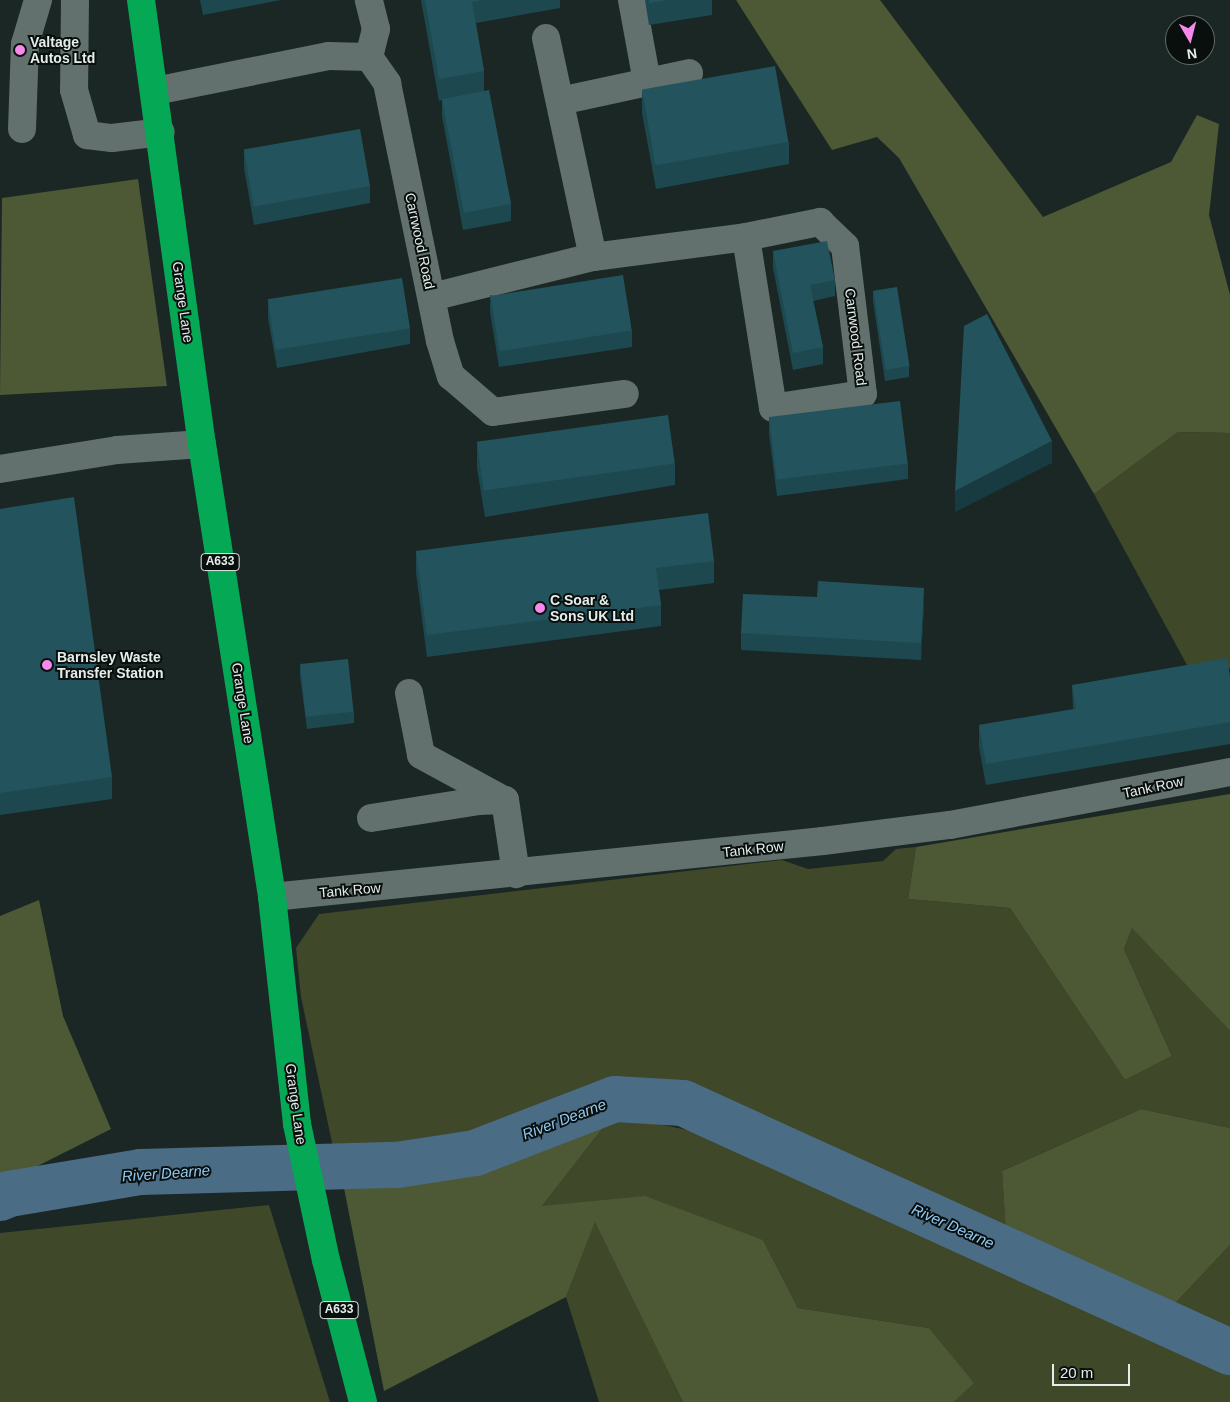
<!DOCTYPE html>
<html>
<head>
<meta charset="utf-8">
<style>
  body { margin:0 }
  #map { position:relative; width:1230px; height:1402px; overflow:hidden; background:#1a2724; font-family:Helvetica,sans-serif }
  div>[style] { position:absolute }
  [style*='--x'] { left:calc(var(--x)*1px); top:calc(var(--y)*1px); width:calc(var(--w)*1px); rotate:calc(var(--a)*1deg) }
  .green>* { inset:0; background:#3f4829 }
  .forest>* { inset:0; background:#4d5835 }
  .river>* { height:46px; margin:-23px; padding:0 23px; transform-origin:23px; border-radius:23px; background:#4b6c85 }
  .minor>* { height:28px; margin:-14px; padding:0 14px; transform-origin:14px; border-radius:14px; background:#62716d }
  .highway>* { height:28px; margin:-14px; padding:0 14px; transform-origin:14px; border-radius:14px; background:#04a855 }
  .wall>* { inset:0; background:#1e4850 }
  .shaded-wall>* { inset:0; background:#183b41 }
  .building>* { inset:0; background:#23545d; transform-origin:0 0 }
  .dots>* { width:14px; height:14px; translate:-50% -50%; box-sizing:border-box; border:2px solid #090f0d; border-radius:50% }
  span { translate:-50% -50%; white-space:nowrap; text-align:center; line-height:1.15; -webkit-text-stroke:4px #090f0d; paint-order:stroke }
  .shield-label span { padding:1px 4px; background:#090f0d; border:1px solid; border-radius:4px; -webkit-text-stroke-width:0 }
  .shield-label { font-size:12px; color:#e5edeb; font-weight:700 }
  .poi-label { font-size:14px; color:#e5edeb; font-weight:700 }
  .left { translate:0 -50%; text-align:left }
  .street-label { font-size:14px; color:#e5edeb }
  .water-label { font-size:15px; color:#90c9f3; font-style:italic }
  .north { position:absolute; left:1165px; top:15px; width:50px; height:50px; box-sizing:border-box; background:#090f0d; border:1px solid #616866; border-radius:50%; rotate:172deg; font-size:14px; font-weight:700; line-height:20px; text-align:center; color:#e5edeb }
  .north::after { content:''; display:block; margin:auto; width:18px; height:22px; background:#f788ec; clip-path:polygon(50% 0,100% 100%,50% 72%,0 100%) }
  .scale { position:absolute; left:1052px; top:1364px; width:78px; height:22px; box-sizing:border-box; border:2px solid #e5edeb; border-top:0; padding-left:6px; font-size:15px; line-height:18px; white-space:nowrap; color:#e5edeb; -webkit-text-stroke:4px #090f0d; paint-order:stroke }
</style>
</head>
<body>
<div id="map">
  <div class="green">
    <div style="clip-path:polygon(1178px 432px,1230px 433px,1230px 669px,1187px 665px,1094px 494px)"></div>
    <div style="clip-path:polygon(916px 847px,908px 899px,1010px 908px,1125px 1080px,1172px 1056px,1124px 949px,1132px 927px,1230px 1031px,1230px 1128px,1141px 1109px,1002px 1171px,1006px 1235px,684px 1093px,609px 1087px,468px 1138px,387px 1158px,334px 1152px,301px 997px,296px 948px,319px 914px,782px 860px,808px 869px,883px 861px,896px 849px)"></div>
    <div style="clip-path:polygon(613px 1115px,708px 1134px,906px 1227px,1230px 1370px,1230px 1402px,954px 1402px,973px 1383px,929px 1328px,798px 1308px,763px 1240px,542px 1206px)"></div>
    <div style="clip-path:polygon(269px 1205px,330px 1402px,0 1402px,0 1233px)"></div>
    <div style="clip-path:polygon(595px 1221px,683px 1402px,599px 1402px,566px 1297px)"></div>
    <div style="clip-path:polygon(1230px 1245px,1230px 1338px,1168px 1311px)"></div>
  </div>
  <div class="forest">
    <div style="clip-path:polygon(736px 0,880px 0,1043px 217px,1171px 162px,1197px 115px,1219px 124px,1209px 215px,1230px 295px,1230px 433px,1178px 432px,1094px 494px,899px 158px,877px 137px,832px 150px)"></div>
    <div style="clip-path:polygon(138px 179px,167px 386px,0 395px,2px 198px)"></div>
    <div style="clip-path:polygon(1230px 794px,1230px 1031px,1132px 928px,1124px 949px,1172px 1056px,1125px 1080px,1010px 908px,908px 899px,916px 847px)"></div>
    <div style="clip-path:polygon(39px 900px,63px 1016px,111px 1129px,0 1185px,0 916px)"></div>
    <div style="clip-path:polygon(1141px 1109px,1230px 1128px,1230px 1245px,1168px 1311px,1006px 1235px,1002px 1171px)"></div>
    <div style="clip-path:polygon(613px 1115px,542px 1206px,645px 1196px,763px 1240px,798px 1308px,929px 1328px,974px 1383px,954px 1402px,683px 1402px,595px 1222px,566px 1297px,384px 1391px,343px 1183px,468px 1172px)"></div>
  </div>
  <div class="river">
    <div style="--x:0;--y:1198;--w:10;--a:-24"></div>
    <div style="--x:9;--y:1194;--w:134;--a:-9.5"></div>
    <div style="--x:141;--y:1172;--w:256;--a:-1.6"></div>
    <div style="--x:397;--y:1165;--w:79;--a:-8.7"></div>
    <div style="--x:475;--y:1153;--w:150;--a:-21.1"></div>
    <div style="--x:615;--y:1099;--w:68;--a:3.4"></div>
    <div style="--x:683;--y:1103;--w:601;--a:24.48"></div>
  </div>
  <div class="minor">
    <div style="--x:75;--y:0;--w:90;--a:90.6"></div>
    <div style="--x:74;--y:90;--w:47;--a:73.9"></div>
    <div style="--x:87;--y:135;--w:25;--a:7"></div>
    <div style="--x:112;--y:138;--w:49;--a:-7"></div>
    <div style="--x:632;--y:0;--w:83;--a:79.6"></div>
    <div style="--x:546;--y:38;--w:224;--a:77.9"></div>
    <div style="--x:369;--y:57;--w:29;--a:-76"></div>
    <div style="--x:376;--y:29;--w:30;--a:-104"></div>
    <div style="--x:155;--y:91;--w:177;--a:-11.4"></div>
    <div style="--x:329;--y:56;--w:40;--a:1.4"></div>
    <div style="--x:369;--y:57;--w:32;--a:55"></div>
    <div style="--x:387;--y:83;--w:263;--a:78.4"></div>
    <div style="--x:440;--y:341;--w:37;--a:73"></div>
    <div style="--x:451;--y:376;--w:55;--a:40.6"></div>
    <div style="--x:493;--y:412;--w:133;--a:-7.8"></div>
    <div style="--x:560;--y:101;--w:132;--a:-12.2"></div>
    <div style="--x:22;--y:129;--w:85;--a:-88"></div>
    <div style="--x:25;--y:44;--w:46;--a:-73.5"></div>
    <div style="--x:432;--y:297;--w:166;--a:-14"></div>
    <div style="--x:593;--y:257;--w:154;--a:-7.4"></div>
    <div style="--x:746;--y:237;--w:76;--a:-11.5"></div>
    <div style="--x:820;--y:222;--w:35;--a:44"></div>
    <div style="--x:845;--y:246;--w:149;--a:83.1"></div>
    <div style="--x:863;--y:394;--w:91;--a:171.2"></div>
    <div style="--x:773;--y:408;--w:173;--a:-99"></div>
    <div style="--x:0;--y:469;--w:119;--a:-9.2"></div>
    <div style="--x:117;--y:450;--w:85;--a:-4"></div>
    <div style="--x:409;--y:693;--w:63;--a:79"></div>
    <div style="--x:421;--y:755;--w:94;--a:28.5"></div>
    <div style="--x:371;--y:818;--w:108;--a:-9"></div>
    <div style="--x:478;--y:801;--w:27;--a:-2"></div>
    <div style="--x:505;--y:800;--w:75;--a:81.5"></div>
    <div style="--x:272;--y:897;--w:554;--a:-5.8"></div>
    <div style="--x:823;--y:841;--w:128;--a:-7.2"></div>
    <div style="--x:950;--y:825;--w:285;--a:-10.7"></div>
  </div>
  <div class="highway">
    <div style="--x:141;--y:0;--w:448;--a:82.2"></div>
    <div style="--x:202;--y:444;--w:458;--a:81.2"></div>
    <div style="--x:272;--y:897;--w:228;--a:83.7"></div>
    <div style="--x:297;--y:1124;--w:139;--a:78"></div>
    <div style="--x:326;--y:1260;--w:147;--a:75.4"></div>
  </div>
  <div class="wall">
    <div style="clip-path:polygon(200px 0,281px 0,203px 15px)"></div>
    <div style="clip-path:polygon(421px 0,560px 0,560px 8px,476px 23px,484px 71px,484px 92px,511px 204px,511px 221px,463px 230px,442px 116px,442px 100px,439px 101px)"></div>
    <div style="clip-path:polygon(645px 0,712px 0,712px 15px,649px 25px)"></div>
    <div style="clip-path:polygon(642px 91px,789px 142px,789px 164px,656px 189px,642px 113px)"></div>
    <div style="clip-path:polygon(244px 151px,370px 186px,370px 203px,254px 225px,244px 168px)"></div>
    <div style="clip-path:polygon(773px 251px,835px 280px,835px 296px,813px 301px,823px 347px,823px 364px,793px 370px,773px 268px)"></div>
    <div style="clip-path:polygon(873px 290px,909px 366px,909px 377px,885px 381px,873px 301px)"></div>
    <div style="clip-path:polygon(490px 295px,632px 330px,632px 347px,499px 367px,490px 312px)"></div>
    <div style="clip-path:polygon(268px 301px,410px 328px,410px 344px,277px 368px,268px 318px)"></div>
    <div style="clip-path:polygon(769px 417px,908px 463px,908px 479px,777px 496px,769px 434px)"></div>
    <div style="clip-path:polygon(477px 446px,675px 464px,675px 485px,485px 517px,477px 468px)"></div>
    <div style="clip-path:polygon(0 509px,112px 777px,112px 799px,0 815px)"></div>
    <div style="clip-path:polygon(416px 551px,714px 561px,714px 583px,659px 590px,661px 605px,661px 626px,427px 657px,416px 573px)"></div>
    <div style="clip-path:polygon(924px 604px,921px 660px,741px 650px,741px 633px)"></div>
    <div style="clip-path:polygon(300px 665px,354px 712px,354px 723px,307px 729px,300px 676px)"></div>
    <div style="clip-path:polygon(1230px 676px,1230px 744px,986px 785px,979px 747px,979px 725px,1073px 709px,1072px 685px)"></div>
  </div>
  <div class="shaded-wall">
    <div style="clip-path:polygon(1052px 441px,1052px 463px,955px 512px,955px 491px)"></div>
    <div style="clip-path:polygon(924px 588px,924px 604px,921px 660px,921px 643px)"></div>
  </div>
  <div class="building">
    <div style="clip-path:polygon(425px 0,481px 0,472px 2px,484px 71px,439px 79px)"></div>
    <div style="clip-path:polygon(649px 0,668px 0,649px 3px)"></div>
    <div style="left:775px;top:66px;width:77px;height:135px;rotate:80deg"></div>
    <div style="left:489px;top:90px;width:116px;height:48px;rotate:79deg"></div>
    <div style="left:360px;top:129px;width:58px;height:118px;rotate:80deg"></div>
    <div style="clip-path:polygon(827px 241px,835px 280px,810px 285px,823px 347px,793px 353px,773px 251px)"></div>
    <div style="left:623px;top:275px;width:56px;height:134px;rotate:81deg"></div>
    <div style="left:402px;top:278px;width:51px;height:136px;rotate:81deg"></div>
    <div style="left:897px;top:287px;width:80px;height:24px;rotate:81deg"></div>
    <div style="clip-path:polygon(987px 314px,1052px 441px,955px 491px,964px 326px)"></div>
    <div style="left:900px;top:401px;width:63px;height:132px;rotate:83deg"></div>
    <div style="left:668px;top:415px;width:49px;height:193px;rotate:82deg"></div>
    <div style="clip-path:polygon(74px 497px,112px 777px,0 793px,0 509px)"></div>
    <div style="clip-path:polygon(708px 513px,714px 561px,656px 568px,661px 605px,427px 635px,416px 551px)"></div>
    <div style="clip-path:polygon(818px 581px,924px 588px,921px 643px,741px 633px,743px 594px,817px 597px)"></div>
    <div style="clip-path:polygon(1227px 658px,1230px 676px,1230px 722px,986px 764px,979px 725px,1076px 709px,1072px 685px)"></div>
    <div style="left:348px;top:659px;width:53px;height:48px;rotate:84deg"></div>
  </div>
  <div class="dots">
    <div style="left:20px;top:50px;background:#f788ec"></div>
    <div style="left:540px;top:608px;background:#f788ec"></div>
    <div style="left:47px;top:665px;background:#f788ec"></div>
  </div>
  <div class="shield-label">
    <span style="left:220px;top:562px">A633</span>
    <span style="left:339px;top:1310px">A633</span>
  </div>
  <div class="poi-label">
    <span class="left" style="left:30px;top:50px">Valtage<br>Autos Ltd</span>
    <span class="left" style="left:550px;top:608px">C Soar &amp;<br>Sons UK Ltd</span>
    <span class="left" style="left:57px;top:665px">Barnsley Waste<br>Transfer Station</span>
  </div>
  <div class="street-label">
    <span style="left:420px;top:241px;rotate:78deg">Carrwood Road</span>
    <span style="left:183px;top:302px;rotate:82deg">Grange Lane</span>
    <span style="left:856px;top:337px;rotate:83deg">Carrwood Road</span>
    <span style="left:243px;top:703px;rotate:81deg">Grange Lane</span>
    <span style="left:1153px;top:787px;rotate:-12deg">Tank Row</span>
    <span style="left:753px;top:849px;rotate:-6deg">Tank Row</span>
    <span style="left:350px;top:890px;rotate:-5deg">Tank Row</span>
    <span style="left:296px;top:1104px;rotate:82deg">Grange Lane</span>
  </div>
  <div class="water-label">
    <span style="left:564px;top:1119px;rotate:-21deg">River Dearne</span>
    <span style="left:166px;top:1173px;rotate:-4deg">River Dearne</span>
    <span style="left:953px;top:1226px;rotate:24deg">River Dearne</span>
  </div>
  <div class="north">N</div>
  <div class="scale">20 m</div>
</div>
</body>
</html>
